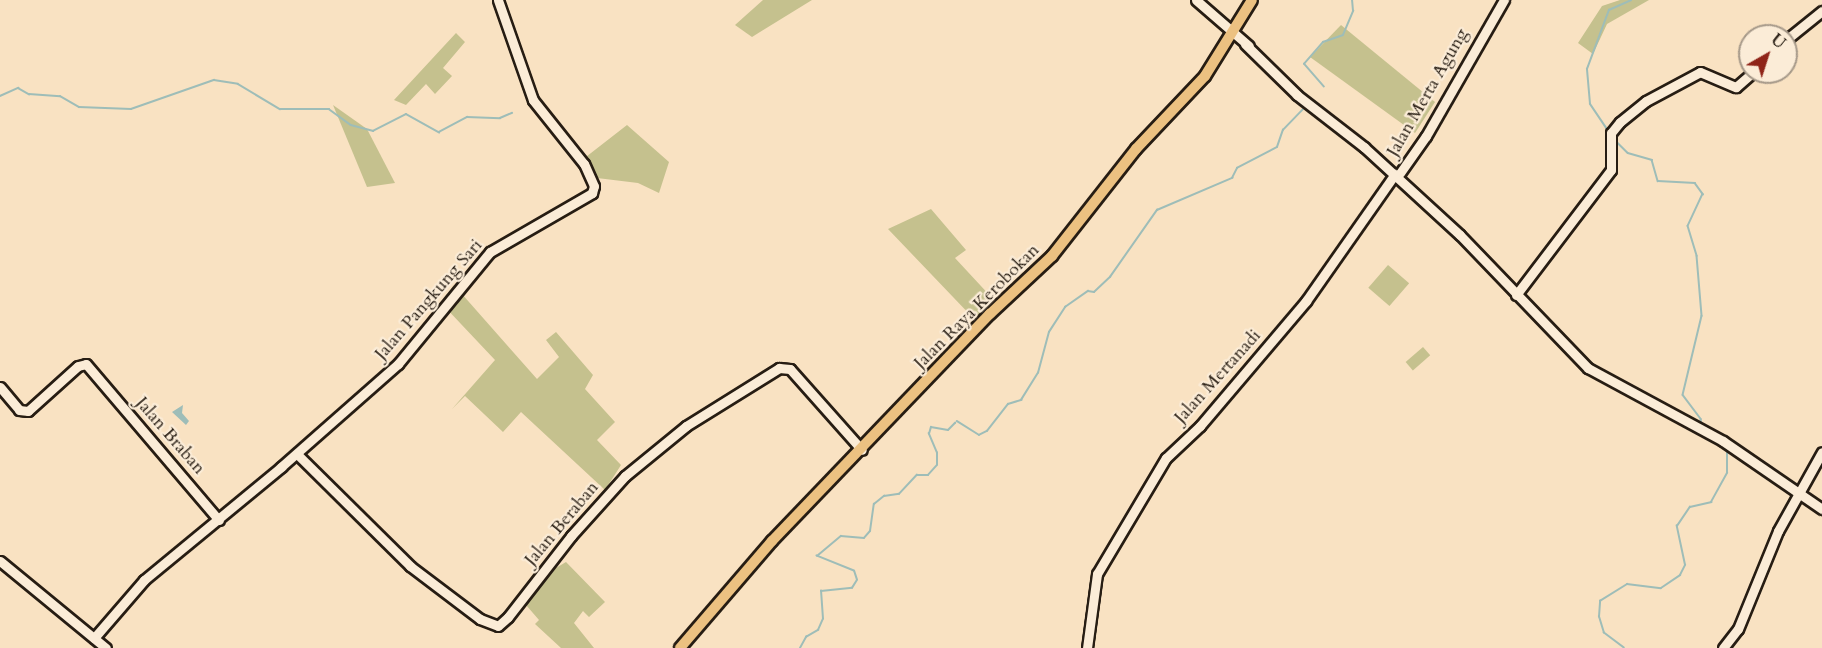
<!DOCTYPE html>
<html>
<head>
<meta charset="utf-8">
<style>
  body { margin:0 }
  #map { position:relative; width:1822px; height:648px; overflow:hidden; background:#f9e2c2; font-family:Cardo,serif }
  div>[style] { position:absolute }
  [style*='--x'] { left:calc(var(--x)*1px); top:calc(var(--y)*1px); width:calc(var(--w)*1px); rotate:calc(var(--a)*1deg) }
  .green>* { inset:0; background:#c5c18e; transform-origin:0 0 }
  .water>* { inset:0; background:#9ebdb8 }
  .stream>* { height:1.5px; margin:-0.75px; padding:0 0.75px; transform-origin:0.75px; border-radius:0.75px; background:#9ebdb8 }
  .roads { filter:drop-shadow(2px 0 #271d13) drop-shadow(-2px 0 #271d13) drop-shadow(0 2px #271d13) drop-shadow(0 -2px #271d13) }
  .secondary>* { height:9px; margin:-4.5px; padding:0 4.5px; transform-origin:4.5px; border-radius:4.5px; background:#fbecd7 }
  .primary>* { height:10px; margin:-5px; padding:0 5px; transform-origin:5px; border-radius:5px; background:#ecc181 }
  span { translate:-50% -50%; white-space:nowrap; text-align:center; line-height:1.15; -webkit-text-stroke:4.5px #fbecd7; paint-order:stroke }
  .street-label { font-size:18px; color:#271d13 }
  .north { position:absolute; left:1738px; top:24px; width:60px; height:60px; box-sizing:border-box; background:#fbecd7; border:2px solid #a69989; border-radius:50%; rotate:39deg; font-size:16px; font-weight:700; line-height:24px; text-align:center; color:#271d13 }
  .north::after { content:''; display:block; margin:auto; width:21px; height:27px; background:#8f2418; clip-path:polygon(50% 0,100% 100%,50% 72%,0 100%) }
</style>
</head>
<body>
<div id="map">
  <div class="green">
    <div style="clip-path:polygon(763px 0,812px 0,752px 37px,735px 25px)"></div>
    <div style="clip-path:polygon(1620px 0,1649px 0,1607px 24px,1593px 54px,1578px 43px,1602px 6px)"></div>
    <div style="clip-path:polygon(1341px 25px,1435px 102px,1415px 133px,1310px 57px)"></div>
    <div style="clip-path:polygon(456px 33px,465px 42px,443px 68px,452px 76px,435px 94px,426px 84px,406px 105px,394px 100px)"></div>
    <div style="clip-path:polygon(333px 105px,367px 129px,395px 183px,367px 187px)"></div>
    <div style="clip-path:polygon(627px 125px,669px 162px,659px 193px,638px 183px,597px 178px,590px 185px,582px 160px)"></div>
    <div style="clip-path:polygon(931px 209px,966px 250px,955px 258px,993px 299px,975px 320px,888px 229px)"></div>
    <div style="left:1388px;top:265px;width:28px;height:30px;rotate:41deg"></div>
    <div style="clip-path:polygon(454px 285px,537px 379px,559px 357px,546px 340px,556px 332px,593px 375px,585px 389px,615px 422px,597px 440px,621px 465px,605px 490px,521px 412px,503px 432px,465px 396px,452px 409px,495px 360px,444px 306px,435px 310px)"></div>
    <div style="left:1423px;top:347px;width:11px;height:23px;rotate:49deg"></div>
    <div style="clip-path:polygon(566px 562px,605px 602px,589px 617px,583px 611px,574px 623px,594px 648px,561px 648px,535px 624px,539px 620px,526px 605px,556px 568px)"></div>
  </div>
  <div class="water">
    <div style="clip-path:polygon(183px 405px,182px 413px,189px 421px,186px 425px,172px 412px)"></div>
  </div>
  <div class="stream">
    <div style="--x:1324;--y:87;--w:30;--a:-131"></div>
    <div style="--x:1304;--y:64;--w:29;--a:-49"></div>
    <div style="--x:1323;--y:42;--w:21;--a:-19"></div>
    <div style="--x:1343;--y:35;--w:26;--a:-67"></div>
    <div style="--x:1353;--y:11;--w:11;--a:-95"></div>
    <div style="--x:0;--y:96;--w:20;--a:-24"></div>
    <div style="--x:18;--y:88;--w:13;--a:29"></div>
    <div style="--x:29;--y:94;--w:31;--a:4"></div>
    <div style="--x:60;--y:96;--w:22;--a:30"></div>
    <div style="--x:79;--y:107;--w:52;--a:2.2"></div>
    <div style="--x:131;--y:109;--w:88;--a:-19.3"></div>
    <div style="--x:214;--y:80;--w:24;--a:9"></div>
    <div style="--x:238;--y:84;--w:49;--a:30.8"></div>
    <div style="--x:280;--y:109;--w:49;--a:0"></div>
    <div style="--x:329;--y:109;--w:27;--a:36"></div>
    <div style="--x:351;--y:125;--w:23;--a:15"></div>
    <div style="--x:373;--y:131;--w:37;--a:-27"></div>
    <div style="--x:406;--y:114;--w:38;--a:29"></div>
    <div style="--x:439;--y:132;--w:32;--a:-28"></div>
    <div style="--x:467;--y:117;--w:33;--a:2"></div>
    <div style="--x:500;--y:118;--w:13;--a:-23"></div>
    <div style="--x:1608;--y:131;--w:32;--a:-124"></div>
    <div style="--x:1590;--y:104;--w:35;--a:-95"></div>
    <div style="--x:1587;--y:69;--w:63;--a:-69.6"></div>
    <div style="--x:1609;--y:10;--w:24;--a:-24"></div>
    <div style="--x:1615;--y:140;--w:18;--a:45"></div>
    <div style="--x:1628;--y:153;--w:25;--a:16"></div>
    <div style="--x:1652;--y:160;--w:22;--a:74"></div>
    <div style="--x:1658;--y:181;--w:37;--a:3"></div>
    <div style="--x:1695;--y:183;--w:14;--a:54"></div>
    <div style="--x:1703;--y:194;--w:35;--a:115"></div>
    <div style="--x:1688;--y:226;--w:31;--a:73"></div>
    <div style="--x:1697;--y:256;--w:60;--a:85.2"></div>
    <div style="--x:1702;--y:316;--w:81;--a:103.5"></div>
    <div style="--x:1683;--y:395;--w:30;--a:53"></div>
    <div style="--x:1701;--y:419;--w:7;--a:82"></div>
    <div style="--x:957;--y:421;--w:26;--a:32"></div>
    <div style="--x:979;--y:435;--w:9;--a:-27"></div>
    <div style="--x:987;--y:431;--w:34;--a:-52"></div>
    <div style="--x:1008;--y:404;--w:14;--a:-17"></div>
    <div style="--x:1021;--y:400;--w:32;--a:-58"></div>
    <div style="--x:1038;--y:373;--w:42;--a:-75"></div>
    <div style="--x:1049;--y:332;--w:30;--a:-57"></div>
    <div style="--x:1065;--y:307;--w:28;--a:-35"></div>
    <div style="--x:1088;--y:291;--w:6;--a:9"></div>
    <div style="--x:1094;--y:292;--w:22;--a:-43"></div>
    <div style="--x:1110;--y:277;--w:82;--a:-55"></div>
    <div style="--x:1157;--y:210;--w:82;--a:-23.1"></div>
    <div style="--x:1232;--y:178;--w:11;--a:-63"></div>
    <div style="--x:1237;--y:168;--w:45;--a:-27.7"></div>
    <div style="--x:1277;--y:147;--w:18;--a:-71"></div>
    <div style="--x:1283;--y:130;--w:28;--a:-46"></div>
    <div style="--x:800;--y:648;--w:13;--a:-61"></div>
    <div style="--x:806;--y:637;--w:14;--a:-30"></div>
    <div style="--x:818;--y:630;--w:12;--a:-66"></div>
    <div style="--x:823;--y:619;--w:28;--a:-94"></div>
    <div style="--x:821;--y:591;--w:31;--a:-6"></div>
    <div style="--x:852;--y:588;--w:9;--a:-58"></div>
    <div style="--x:857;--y:580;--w:9;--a:-108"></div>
    <div style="--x:854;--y:571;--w:40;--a:-158"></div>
    <div style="--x:817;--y:556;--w:31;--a:-40"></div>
    <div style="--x:841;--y:536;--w:23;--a:5"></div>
    <div style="--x:864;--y:538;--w:9;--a:-49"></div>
    <div style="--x:870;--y:531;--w:27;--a:-82"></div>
    <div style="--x:874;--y:504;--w:13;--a:-39"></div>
    <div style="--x:884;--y:496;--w:15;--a:-8"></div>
    <div style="--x:899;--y:494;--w:26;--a:-47"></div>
    <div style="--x:917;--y:475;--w:11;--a:0"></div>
    <div style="--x:928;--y:475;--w:13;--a:-48"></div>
    <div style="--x:937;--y:465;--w:12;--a:-90"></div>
    <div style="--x:937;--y:453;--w:21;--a:-113"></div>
    <div style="--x:929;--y:434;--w:7;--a:-74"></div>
    <div style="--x:931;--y:427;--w:17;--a:10"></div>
    <div style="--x:948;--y:430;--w:10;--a:-45"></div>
    <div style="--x:1624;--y:648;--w:25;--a:-143"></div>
    <div style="--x:1604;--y:633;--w:17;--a:-107"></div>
    <div style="--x:1599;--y:617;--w:16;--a:-86"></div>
    <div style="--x:1600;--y:601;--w:32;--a:-32"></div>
    <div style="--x:1627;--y:584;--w:34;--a:7"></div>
    <div style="--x:1661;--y:588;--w:23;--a:-34"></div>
    <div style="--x:1680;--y:575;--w:11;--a:-63"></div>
    <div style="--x:1685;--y:565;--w:40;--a:-102"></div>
    <div style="--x:1677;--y:526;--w:23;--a:-56"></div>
    <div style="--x:1690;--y:507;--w:22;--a:-13"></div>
    <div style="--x:1711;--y:502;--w:33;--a:-61"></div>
    <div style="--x:1727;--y:473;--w:23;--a:-90"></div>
  </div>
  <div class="roads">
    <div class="secondary">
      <div style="--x:1196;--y:0;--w:70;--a:41"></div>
      <div style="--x:1786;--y:40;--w:46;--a:-38.9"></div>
      <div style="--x:1245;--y:44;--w:73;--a:44.4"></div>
      <div style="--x:1297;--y:95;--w:85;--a:37.8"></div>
      <div style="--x:1364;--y:147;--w:130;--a:42.5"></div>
      <div style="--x:1460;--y:235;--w:185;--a:46.1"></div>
      <div style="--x:1588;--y:368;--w:153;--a:28.4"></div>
      <div style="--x:1723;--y:441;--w:120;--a:34.5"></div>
      <div style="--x:1400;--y:173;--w:45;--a:-54.9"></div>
      <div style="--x:1426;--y:136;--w:157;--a:-60.2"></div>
      <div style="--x:1516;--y:295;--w:157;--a:-52.8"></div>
      <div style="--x:1611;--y:170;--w:37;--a:-90"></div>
      <div style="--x:1611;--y:133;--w:14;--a:-51"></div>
      <div style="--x:1620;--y:122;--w:33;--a:-39"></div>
      <div style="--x:1646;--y:101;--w:61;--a:-28.2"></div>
      <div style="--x:1700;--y:72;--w:39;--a:23"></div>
      <div style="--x:1736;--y:87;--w:23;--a:-41"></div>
      <div style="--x:0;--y:387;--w:30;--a:50"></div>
      <div style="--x:19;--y:410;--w:9;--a:6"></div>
      <div style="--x:28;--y:411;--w:67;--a:-42"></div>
      <div style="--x:78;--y:366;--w:8;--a:-14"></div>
      <div style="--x:86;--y:364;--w:205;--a:49.6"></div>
      <div style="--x:297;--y:454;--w:159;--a:44.7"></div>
      <div style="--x:410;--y:566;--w:88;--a:37.1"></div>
      <div style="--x:480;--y:619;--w:19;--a:21"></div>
      <div style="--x:498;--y:626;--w:13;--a:-42"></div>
      <div style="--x:508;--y:617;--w:103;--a:-52.1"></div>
      <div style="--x:571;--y:536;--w:81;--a:-48"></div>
      <div style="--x:625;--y:476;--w:79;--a:-39.3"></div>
      <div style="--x:686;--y:426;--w:110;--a:-31.9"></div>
      <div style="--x:779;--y:368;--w:11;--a:5"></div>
      <div style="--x:790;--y:369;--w:108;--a:48.4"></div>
      <div style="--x:0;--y:561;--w:137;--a:39.4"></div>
      <div style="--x:94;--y:638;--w:77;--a:-49.2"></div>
      <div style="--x:144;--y:580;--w:178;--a:-39.5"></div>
      <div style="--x:281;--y:467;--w:156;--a:-41.4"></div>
      <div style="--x:398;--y:364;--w:145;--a:-50.6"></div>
      <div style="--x:490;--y:252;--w:118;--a:-30"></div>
      <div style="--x:592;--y:193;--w:7;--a:-74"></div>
      <div style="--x:594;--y:186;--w:24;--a:-114"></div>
      <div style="--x:584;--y:164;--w:82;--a:-128.6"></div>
      <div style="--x:533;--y:100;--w:106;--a:-109.3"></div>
      <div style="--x:1087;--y:648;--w:75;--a:-82.3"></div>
      <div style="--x:1097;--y:574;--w:135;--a:-59.3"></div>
      <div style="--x:1166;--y:458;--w:47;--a:-43.3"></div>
      <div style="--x:1200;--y:426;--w:164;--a:-49.7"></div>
      <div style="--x:1306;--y:301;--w:155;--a:-55"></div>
      <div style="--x:1723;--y:648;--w:24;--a:-52"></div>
      <div style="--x:1738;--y:629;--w:106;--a:-67.8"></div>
      <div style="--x:1778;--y:531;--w:90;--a:-60.9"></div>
    </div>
    <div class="primary">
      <div style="--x:680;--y:648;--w:141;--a:-49.3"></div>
      <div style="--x:772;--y:541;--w:315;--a:-46.2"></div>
      <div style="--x:990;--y:314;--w:85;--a:-43.1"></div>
      <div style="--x:1052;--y:256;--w:136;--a:-51.9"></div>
      <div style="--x:1136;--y:149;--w:100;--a:-46.6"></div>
      <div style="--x:1205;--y:76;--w:89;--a:-58.3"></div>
    </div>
  </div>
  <div class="street-label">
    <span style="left:1428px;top:93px;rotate:-60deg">Jalan Merta Agung</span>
    <span style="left:429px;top:300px;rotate:-49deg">Jalan Pangkung Sari</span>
    <span style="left:977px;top:307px;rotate:-45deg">Jalan Raya Kerobokan</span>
    <span style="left:1218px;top:377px;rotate:-48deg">Jalan Mertanadi</span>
    <span style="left:170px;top:436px;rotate:49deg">Jalan Braban</span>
    <span style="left:562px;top:524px;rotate:-50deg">Jalan Beraban</span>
  </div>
  <div class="north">U</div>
</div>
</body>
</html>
